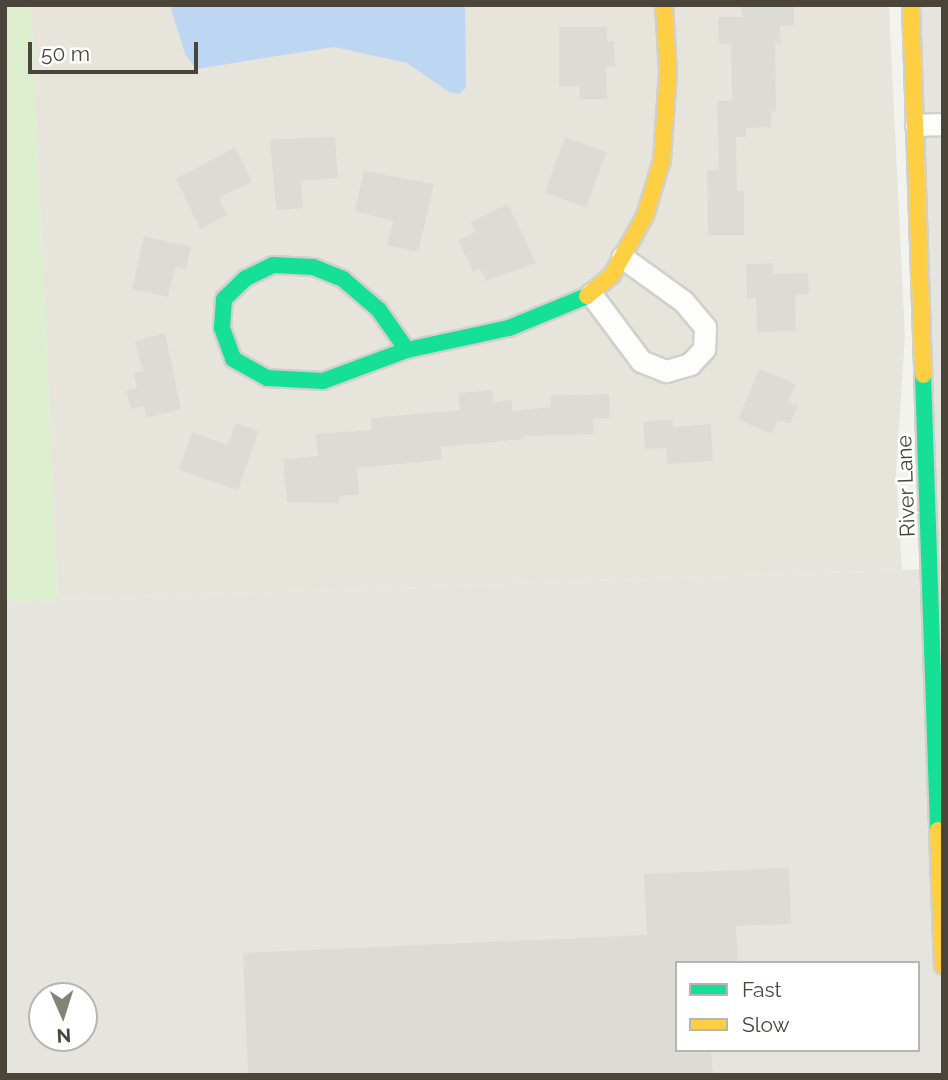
<!DOCTYPE html>
<html>
<head>
<meta charset="utf-8">
<style>
  body { margin:0 }
  #map { position:relative; width:948px; height:1080px; overflow:hidden; background:#f3f3ee; font-family:Raleway,sans-serif }
  div>[style] { position:absolute }
  [style*='--x'] { left:calc(var(--x)*1px); top:calc(var(--y)*1px); width:calc(var(--w)*1px); rotate:calc(var(--a)*1deg) }
  .residential>* { inset:0; background:#e7e5db }
  .industrial>* { inset:0; background:#e6e4df }
  .green>* { inset:0; background:#dceece }
  .water>* { inset:0; background:#bdd6f2 }
  .building>* { inset:0; background:#dddbd6; transform-origin:0 0 }
  .roads { filter:drop-shadow(2px 0 #d1d0cb) drop-shadow(-2px 0 #d1d0cb) drop-shadow(0 2px #d1d0cb) drop-shadow(0 -2px #d1d0cb) }
  .street>* { height:21px; margin:-10.5px; padding:0 10.5px; transform-origin:10.5px; border-radius:10.5px; background:#fdfdfc }
  .fast>* { height:16px; margin:-8px; padding:0 8px; transform-origin:8px; border-radius:8px; background:#16e098 }
  .slow>* { height:16px; margin:-8px; padding:0 8px; transform-origin:8px; border-radius:8px; background:#ffcf43 }
  span { translate:-50% -50%; white-space:nowrap; text-align:center; line-height:1.15; -webkit-text-stroke:5px #fff; paint-order:stroke }
  .street-label { font-size:21px; color:#4a4538 }
  .frame { position:absolute; inset:0; border:7px solid #4a4538; pointer-events:none }
  .legend { position:absolute; left:675px; top:961px; width:245px; height:91px; box-sizing:border-box; background:#fff; border:2px solid #b7b5af; margin:0; padding:9px 12px; list-style:none; font-size:21px; color:#4a4538 }
  .legend li { display:flex; align-items:center; gap:14px; height:35px }
  .legend b { width:35px; border:2px solid #b7b5af }
  .north { position:absolute; left:28px; top:982px; width:70px; height:70px; box-sizing:border-box; background:#fff; border:2px solid #b7b5af; border-radius:50%; rotate:177deg; font-size:19px; font-weight:700; line-height:28px; text-align:center; color:#4a4538 }
  .north::after { content:''; display:block; margin:auto; width:24px; height:32px; background:#858278; clip-path:polygon(50% 0,100% 100%,50% 72%,0 100%) }
  .scale { position:absolute; left:28px; top:42px; width:170px; height:32px; box-sizing:border-box; border:4px solid #4a4538; border-top:0; padding-left:9px; font-size:21px; line-height:24px; white-space:nowrap; color:#4a4538; -webkit-text-stroke:5px #fff; paint-order:stroke }
</style>
</head>
<body>
<div id="map">
  <div class="residential">
    <div style="clip-path:polygon(31px 5px,889px 5px,905px 336px,896px 472px,902px 570px,58px 600px)"></div>
  </div>
  <div class="industrial">
    <div style="clip-path:polygon(evenodd,911px 5px,943px 5px,943px 1075px,5px 1075px,5px 602px,929px 569px,911px 5px,677px 963px,918px 963px,918px 1050px,677px 1050px,677px 963px,911px 5px,42px 996px,84px 996px,84px 1038px,42px 1038px,42px 996px)"></div>
  </div>
  <div class="green">
    <div style="clip-path:polygon(5px 5px,31px 5px,58px 600px,5px 602px)"></div>
  </div>
  <div class="water">
    <div style="clip-path:polygon(170px 5px,465px 5px,466px 87px,459px 94px,449px 92px,407px 63px,334px 47px,196px 69px,185px 54px)"></div>
  </div>
  <div class="building">
    <div style="clip-path:polygon(741px 5px,794px 5px,794px 26px,780px 26px,781px 43px,775px 43px,776px 111px,771px 111px,771px 127px,746px 128px,746px 137px,736px 137px,737px 191px,744px 191px,744px 235px,708px 235px,707px 170px,719px 170px,717px 101px,732px 101px,731px 44px,719px 44px,718px 17px,742px 17px)"></div>
    <div style="clip-path:polygon(559px 27px,607px 27px,607px 41px,614px 41px,615px 66px,606px 67px,607px 99px,580px 99px,579px 86px,559px 86px)"></div>
    <div style="clip-path:polygon(335px 137px,338px 178px,301px 181px,303px 208px,276px 210px,270px 139px)"></div>
    <div style="left:565px;top:137px;width:44px;height:59px;rotate:20deg"></div>
    <div style="clip-path:polygon(235px 147px,252px 182px,219px 198px,227px 215px,200px 229px,176px 179px)"></div>
    <div style="clip-path:polygon(364px 171px,434px 184px,418px 252px,387px 245px,393px 221px,355px 211px)"></div>
    <div style="clip-path:polygon(508px 204px,536px 263px,486px 281px,480px 269px,473px 272px,458px 240px,475px 232px,471px 222px)"></div>
    <div style="clip-path:polygon(144px 236px,191px 247px,186px 270px,175px 267px,168px 297px,132px 289px)"></div>
    <div style="clip-path:polygon(773px 263px,773px 274px,808px 273px,809px 294px,795px 295px,796px 331px,757px 332px,756px 298px,747px 299px,746px 264px)"></div>
    <div style="clip-path:polygon(165px 333px,181px 409px,147px 418px,144px 406px,131px 409px,126px 390px,137px 388px,133px 373px,143px 371px,135px 341px)"></div>
    <div style="clip-path:polygon(759px 369px,796px 384px,788px 402px,798px 406px,790px 424px,778px 420px,772px 434px,738px 419px)"></div>
    <div style="clip-path:polygon(492px 390px,494px 402px,512px 400px,512px 411px,551px 407px,550px 395px,609px 394px,610px 418px,593px 419px,594px 434px,524px 436px,524px 439px,441px 447px,442px 460px,357px 468px,359px 495px,339px 496px,340px 503px,287px 502px,283px 459px,318px 456px,316px 434px,372px 430px,371px 418px,460px 410px,458px 393px)"></div>
    <div style="clip-path:polygon(673px 419px,673px 427px,711px 424px,713px 461px,667px 464px,666px 448px,645px 449px,643px 422px)"></div>
    <div style="clip-path:polygon(235px 423px,259px 431px,238px 490px,179px 470px,192px 432px,228px 445px)"></div>
    <div style="clip-path:polygon(789px 868px,791px 924px,736px 926px,738px 963px,677px 963px,677px 1050px,711px 1050px,713px 1075px,248px 1075px,243px 953px,647px 935px,644px 874px)"></div>
  </div>
  <div class="roads">
    <div class="street">
      <div style="--x:916;--y:125;--w:27;--a:-2"></div>
      <div style="--x:591;--y:294;--w:84;--a:53.3"></div>
      <div style="--x:641;--y:361;--w:27;--a:22"></div>
      <div style="--x:666;--y:371;--w:25;--a:-16"></div>
      <div style="--x:690;--y:364;--w:21;--a:-47"></div>
      <div style="--x:704;--y:349;--w:22;--a:-87"></div>
      <div style="--x:705;--y:327;--w:34;--a:-130"></div>
      <div style="--x:683;--y:301;--w:75;--a:-144.2"></div>
    </div>
    <div class="fast">
      <div style="--x:407;--y:350;--w:49;--a:-125"></div>
      <div style="--x:379;--y:310;--w:48;--a:-139.3"></div>
      <div style="--x:343;--y:279;--w:32;--a:-158"></div>
      <div style="--x:313;--y:267;--w:40;--a:-177.1"></div>
      <div style="--x:273;--y:265;--w:30;--a:154"></div>
      <div style="--x:246;--y:278;--w:30;--a:136"></div>
      <div style="--x:224;--y:299;--w:29;--a:94"></div>
      <div style="--x:222;--y:328;--w:33;--a:70"></div>
      <div style="--x:233;--y:359;--w:39;--a:29"></div>
      <div style="--x:267;--y:378;--w:56;--a:3.1"></div>
      <div style="--x:323;--y:381;--w:90;--a:-20.3"></div>
      <div style="--x:407;--y:350;--w:104;--a:-12.2"></div>
      <div style="--x:509;--y:328;--w:84;--a:-22.3"></div>
      <div style="--x:923;--y:375;--w:455;--a:88.1"></div>
    </div>
    <div class="slow">
      <div style="--x:911;--y:5;--w:370;--a:88.1"></div>
      <div style="--x:587;--y:296;--w:33;--a:-40"></div>
      <div style="--x:612;--y:275;--w:68;--a:-60.8"></div>
      <div style="--x:645;--y:216;--w:59;--a:-73.1"></div>
      <div style="--x:662;--y:160;--w:88;--a:-86.1"></div>
      <div style="--x:668;--y:72;--w:67;--a:-93.4"></div>
      <div style="--x:938;--y:830;--w:136;--a:87.9"></div>
    </div>
  </div>
  <div class="street-label">
    <span style="left:906px;top:486px;rotate:-92deg">River Lane</span>
  </div>
  <div class="frame"></div>
  <ul class="legend">
  <li><b style="height:9px;background:#16e098"></b>Fast</li>
  <li><b style="height:9px;background:#ffcf43"></b>Slow</li>
  </ul>
  <div class="north">N</div>
  <div class="scale">50 m</div>
</div>
</body>
</html>
